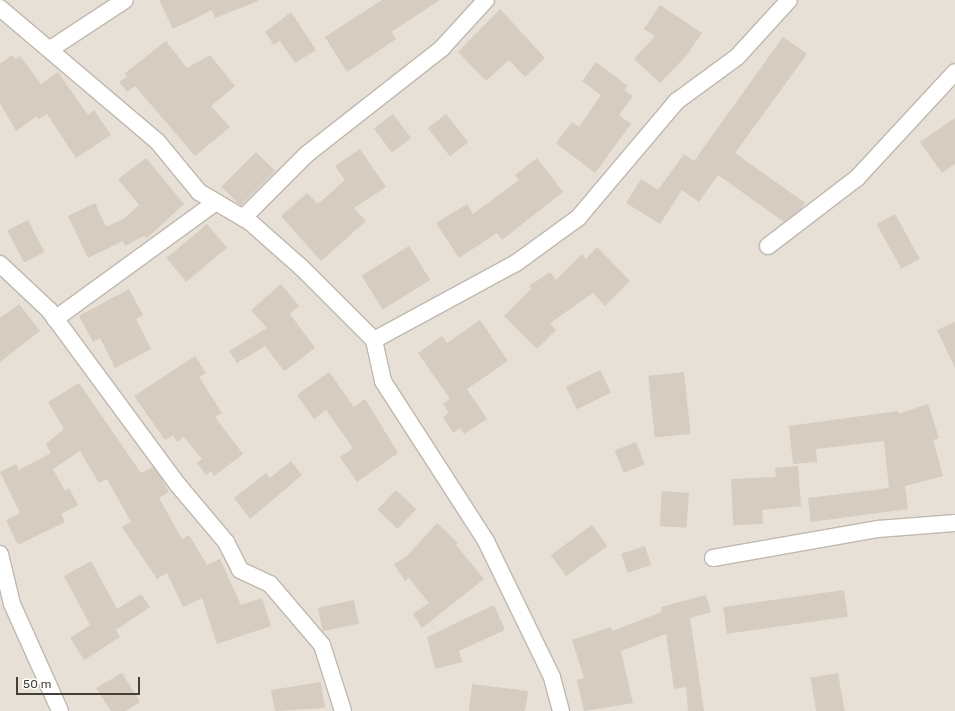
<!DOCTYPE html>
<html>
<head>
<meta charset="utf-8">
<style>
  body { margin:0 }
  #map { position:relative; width:955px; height:711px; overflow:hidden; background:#f2eee7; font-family:Rubik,sans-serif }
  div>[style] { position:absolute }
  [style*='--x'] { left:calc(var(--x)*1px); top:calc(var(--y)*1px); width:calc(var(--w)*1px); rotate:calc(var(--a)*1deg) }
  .residential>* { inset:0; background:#e6e0d6; transform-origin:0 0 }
  .building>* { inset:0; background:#d6ccc0; transform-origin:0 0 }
  .roads { filter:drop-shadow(1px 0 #c0b8ad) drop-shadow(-1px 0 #c0b8ad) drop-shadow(0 1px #c0b8ad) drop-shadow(0 -1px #c0b8ad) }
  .minor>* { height:16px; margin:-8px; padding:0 8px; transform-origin:8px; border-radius:8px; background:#fff }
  span { translate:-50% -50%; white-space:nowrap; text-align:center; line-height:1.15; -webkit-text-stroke:3.5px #fff; paint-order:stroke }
  .scale { position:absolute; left:16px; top:677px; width:124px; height:18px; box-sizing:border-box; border:2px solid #453f37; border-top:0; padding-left:5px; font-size:12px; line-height:14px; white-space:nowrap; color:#453f37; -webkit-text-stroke:3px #fff; paint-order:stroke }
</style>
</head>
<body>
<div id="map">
  <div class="residential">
    <div style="left:0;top:0;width:955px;height:711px"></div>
  </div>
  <div class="building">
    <div style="clip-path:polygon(159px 0,258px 0,258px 1px,215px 18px,212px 10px,173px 29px)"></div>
    <div style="clip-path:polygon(382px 0,440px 0,391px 32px,396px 39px,347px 72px,325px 37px)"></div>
    <div style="clip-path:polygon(660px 5px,702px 33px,686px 56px,660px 83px,634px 59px,655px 36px,644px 29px)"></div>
    <div style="clip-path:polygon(500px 9px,545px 58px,525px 77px,509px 60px,486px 81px,458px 52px)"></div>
    <div style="clip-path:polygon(291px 12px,316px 50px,295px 63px,280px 41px,274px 45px,265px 32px)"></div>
    <div style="clip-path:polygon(783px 37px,807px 54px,735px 153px,805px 203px,800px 210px,784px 222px,718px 175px,699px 202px,682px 190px,660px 224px,626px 203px,641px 179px,658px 190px,684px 154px,694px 161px)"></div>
    <div style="clip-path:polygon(166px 41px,187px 68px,210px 55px,235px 86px,211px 106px,230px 127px,195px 156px,135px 86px,127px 92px,119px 82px,127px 77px,125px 73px)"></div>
    <div style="clip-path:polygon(12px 55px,16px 59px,20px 56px,41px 84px,58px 72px,88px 115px,94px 110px,111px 135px,76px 158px,47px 114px,39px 119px,37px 116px,16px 131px,0 103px,0 64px)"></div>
    <div style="clip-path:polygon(596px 62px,628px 86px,624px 90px,633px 96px,619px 115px,631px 124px,595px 173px,556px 143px,572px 122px,579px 127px,601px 95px,582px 81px)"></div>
    <div style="left:393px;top:114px;width:30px;height:24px;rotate:53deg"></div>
    <div style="left:446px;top:114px;width:36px;height:23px;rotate:52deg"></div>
    <div style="clip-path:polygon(955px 118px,955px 164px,942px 173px,920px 142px)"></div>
    <div style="clip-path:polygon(360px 149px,386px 187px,354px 208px,366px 221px,321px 261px,281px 216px,307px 193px,318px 204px,345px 180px,335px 166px)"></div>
    <div style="left:256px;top:152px;width:27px;height:49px;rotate:45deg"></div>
    <div style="clip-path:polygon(146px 158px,184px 204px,147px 238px,144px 236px,125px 246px,123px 241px,88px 258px,68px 216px,95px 203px,106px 227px,125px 218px,139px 205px,118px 179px)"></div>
    <div style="clip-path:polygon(537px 158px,563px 192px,502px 240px,497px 233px,459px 258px,436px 223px,467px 204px,473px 214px,519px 180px,515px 175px)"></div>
    <div style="left:895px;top:214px;width:51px;height:21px;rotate:61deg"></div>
    <div style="left:28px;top:220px;width:36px;height:23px;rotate:63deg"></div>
    <div style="left:207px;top:224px;width:31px;height:53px;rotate:50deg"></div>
    <div style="left:409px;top:246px;width:40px;height:56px;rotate:58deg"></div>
    <div style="clip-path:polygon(597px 247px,630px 281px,605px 306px,593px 293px,550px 323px,556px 330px,537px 349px,504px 316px,531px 289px,529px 286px,550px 272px,556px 280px,582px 254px,586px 259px)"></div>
    <div style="clip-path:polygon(281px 284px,299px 306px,290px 314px,315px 348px,284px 371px,265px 346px,237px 363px,229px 351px,267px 328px,251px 310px)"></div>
    <div style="clip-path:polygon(129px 289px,143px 315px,136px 319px,151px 349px,115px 368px,100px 338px,93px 342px,79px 316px)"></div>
    <div style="clip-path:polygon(19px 304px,40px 331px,0 362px,0 318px)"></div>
    <div style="clip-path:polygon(480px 320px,508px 361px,467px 389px,487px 419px,464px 434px,460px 428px,453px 433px,443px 417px,449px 413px,443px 404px,450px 399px,418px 353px,442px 336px,447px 343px)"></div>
    <div style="clip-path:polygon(955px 322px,955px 368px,937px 330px)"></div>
    <div style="clip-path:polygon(195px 356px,206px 373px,199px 377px,222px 413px,215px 417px,243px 454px,214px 476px,211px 471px,206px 475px,197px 463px,202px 459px,184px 437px,177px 442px,173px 435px,165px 440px,134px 396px)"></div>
    <div style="left:600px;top:370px;width:25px;height:38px;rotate:64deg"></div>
    <div style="clip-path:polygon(329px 372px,354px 407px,365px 399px,398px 453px,357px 482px,340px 457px,353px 448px,326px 410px,314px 419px,297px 395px)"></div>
    <div style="left:684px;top:372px;width:62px;height:36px;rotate:84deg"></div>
    <div style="clip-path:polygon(79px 383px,141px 473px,153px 467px,160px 476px,169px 492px,159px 498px,182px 539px,189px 535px,207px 565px,220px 559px,241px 605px,262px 598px,271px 626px,217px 644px,202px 598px,183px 607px,167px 573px,157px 579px,122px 527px,131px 522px,107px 479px,99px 483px,80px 451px,53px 469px,65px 491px,69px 488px,78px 505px,61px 514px,65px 522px,18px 545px,6px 520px,20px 513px,0 472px,16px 464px,19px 470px,51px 453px,46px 444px,64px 429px,48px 402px)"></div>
    <div style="clip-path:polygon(928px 404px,939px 438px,933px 440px,943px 476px,905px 486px,908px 509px,811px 522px,808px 498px,889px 488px,884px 441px,816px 449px,817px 462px,793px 464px,789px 426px,898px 411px,898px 414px)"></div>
    <div style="left:636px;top:442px;width:24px;height:23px;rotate:68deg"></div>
    <div style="clip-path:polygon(291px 461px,302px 475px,250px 519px,234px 498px,266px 473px,270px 478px)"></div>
    <div style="clip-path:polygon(798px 466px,801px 506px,762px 510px,763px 524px,733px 525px,731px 479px,776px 477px,775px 468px)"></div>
    <div style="left:396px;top:490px;width:28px;height:27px;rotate:44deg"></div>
    <div style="left:662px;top:491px;width:27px;height:35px;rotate:4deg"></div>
    <div style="clip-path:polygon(437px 523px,458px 543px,456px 545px,484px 579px,422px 628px,413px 614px,429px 603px,409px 578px,405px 581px,394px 564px,407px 556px)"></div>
    <div style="left:592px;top:525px;width:26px;height:51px;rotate:54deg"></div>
    <div style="left:645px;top:546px;width:20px;height:25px;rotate:72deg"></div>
    <div style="clip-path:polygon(91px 561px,117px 609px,141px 594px,150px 607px,116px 630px,120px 637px,84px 660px,70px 638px,90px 625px,64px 576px)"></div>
    <div style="left:844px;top:590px;width:27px;height:122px;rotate:82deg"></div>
    <div style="clip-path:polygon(706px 595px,711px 612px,690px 618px,704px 711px,688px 711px,686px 687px,674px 689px,666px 634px,621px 651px,633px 703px,584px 711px,577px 680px,584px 678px,572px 640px,611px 627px,612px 631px,662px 612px,661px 607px)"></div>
    <div style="left:354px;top:600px;width:24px;height:37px;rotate:78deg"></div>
    <div style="clip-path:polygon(494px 605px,505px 630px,459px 651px,462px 662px,435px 669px,427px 637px)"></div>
    <div style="clip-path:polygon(122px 673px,140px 702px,126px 711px,111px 711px,96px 688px)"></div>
    <div style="left:838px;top:673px;width:39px;height:28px;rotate:80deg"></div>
    <div style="clip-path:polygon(321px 682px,325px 708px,275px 711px,271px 690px)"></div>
    <div style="clip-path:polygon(472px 684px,528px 691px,525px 711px,469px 711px)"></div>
  </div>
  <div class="roads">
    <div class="minor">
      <div style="--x:0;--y:8;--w:206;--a:40.3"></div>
      <div style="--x:157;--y:141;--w:66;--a:50.5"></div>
      <div style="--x:199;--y:192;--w:59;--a:30.5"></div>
      <div style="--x:250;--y:222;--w:69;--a:41.5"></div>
      <div style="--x:302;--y:268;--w:102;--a:45"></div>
      <div style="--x:52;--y:48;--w:87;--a:-33.3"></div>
      <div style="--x:243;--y:218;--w:91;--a:-45"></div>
      <div style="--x:307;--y:154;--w:172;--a:-38.1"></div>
      <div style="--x:442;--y:48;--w:65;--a:-47.5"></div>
      <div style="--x:768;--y:246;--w:112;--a:-37.4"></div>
      <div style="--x:857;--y:178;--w:144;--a:-47.2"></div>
      <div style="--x:0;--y:264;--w:67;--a:43.2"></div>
      <div style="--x:49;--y:310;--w:217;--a:53.6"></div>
      <div style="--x:178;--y:485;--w:75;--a:49.9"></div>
      <div style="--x:226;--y:542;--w:31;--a:63"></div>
      <div style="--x:240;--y:570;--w:33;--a:25"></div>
      <div style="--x:270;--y:584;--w:80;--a:49.6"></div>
      <div style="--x:322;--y:645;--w:69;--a:72.3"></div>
      <div style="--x:55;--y:319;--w:199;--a:-36"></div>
      <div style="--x:0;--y:554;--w:51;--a:76.5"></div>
      <div style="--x:12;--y:604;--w:117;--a:65.8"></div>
      <div style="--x:713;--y:558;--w:168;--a:-10"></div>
      <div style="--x:878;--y:529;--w:77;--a:-4.5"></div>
      <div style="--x:561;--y:711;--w:35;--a:-105"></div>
      <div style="--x:552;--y:677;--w:151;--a:-115.9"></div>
      <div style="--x:486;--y:541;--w:190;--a:-122.8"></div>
      <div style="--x:383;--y:381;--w:42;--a:-102.4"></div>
      <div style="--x:374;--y:340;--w:162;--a:-28.5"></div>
      <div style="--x:516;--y:263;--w:77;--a:-36"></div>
      <div style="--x:578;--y:218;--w:153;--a:-49.8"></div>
      <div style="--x:677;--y:101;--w:74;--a:-36.3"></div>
      <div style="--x:737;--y:57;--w:77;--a:-47.6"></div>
    </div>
  </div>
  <div class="scale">50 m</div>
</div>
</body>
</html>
